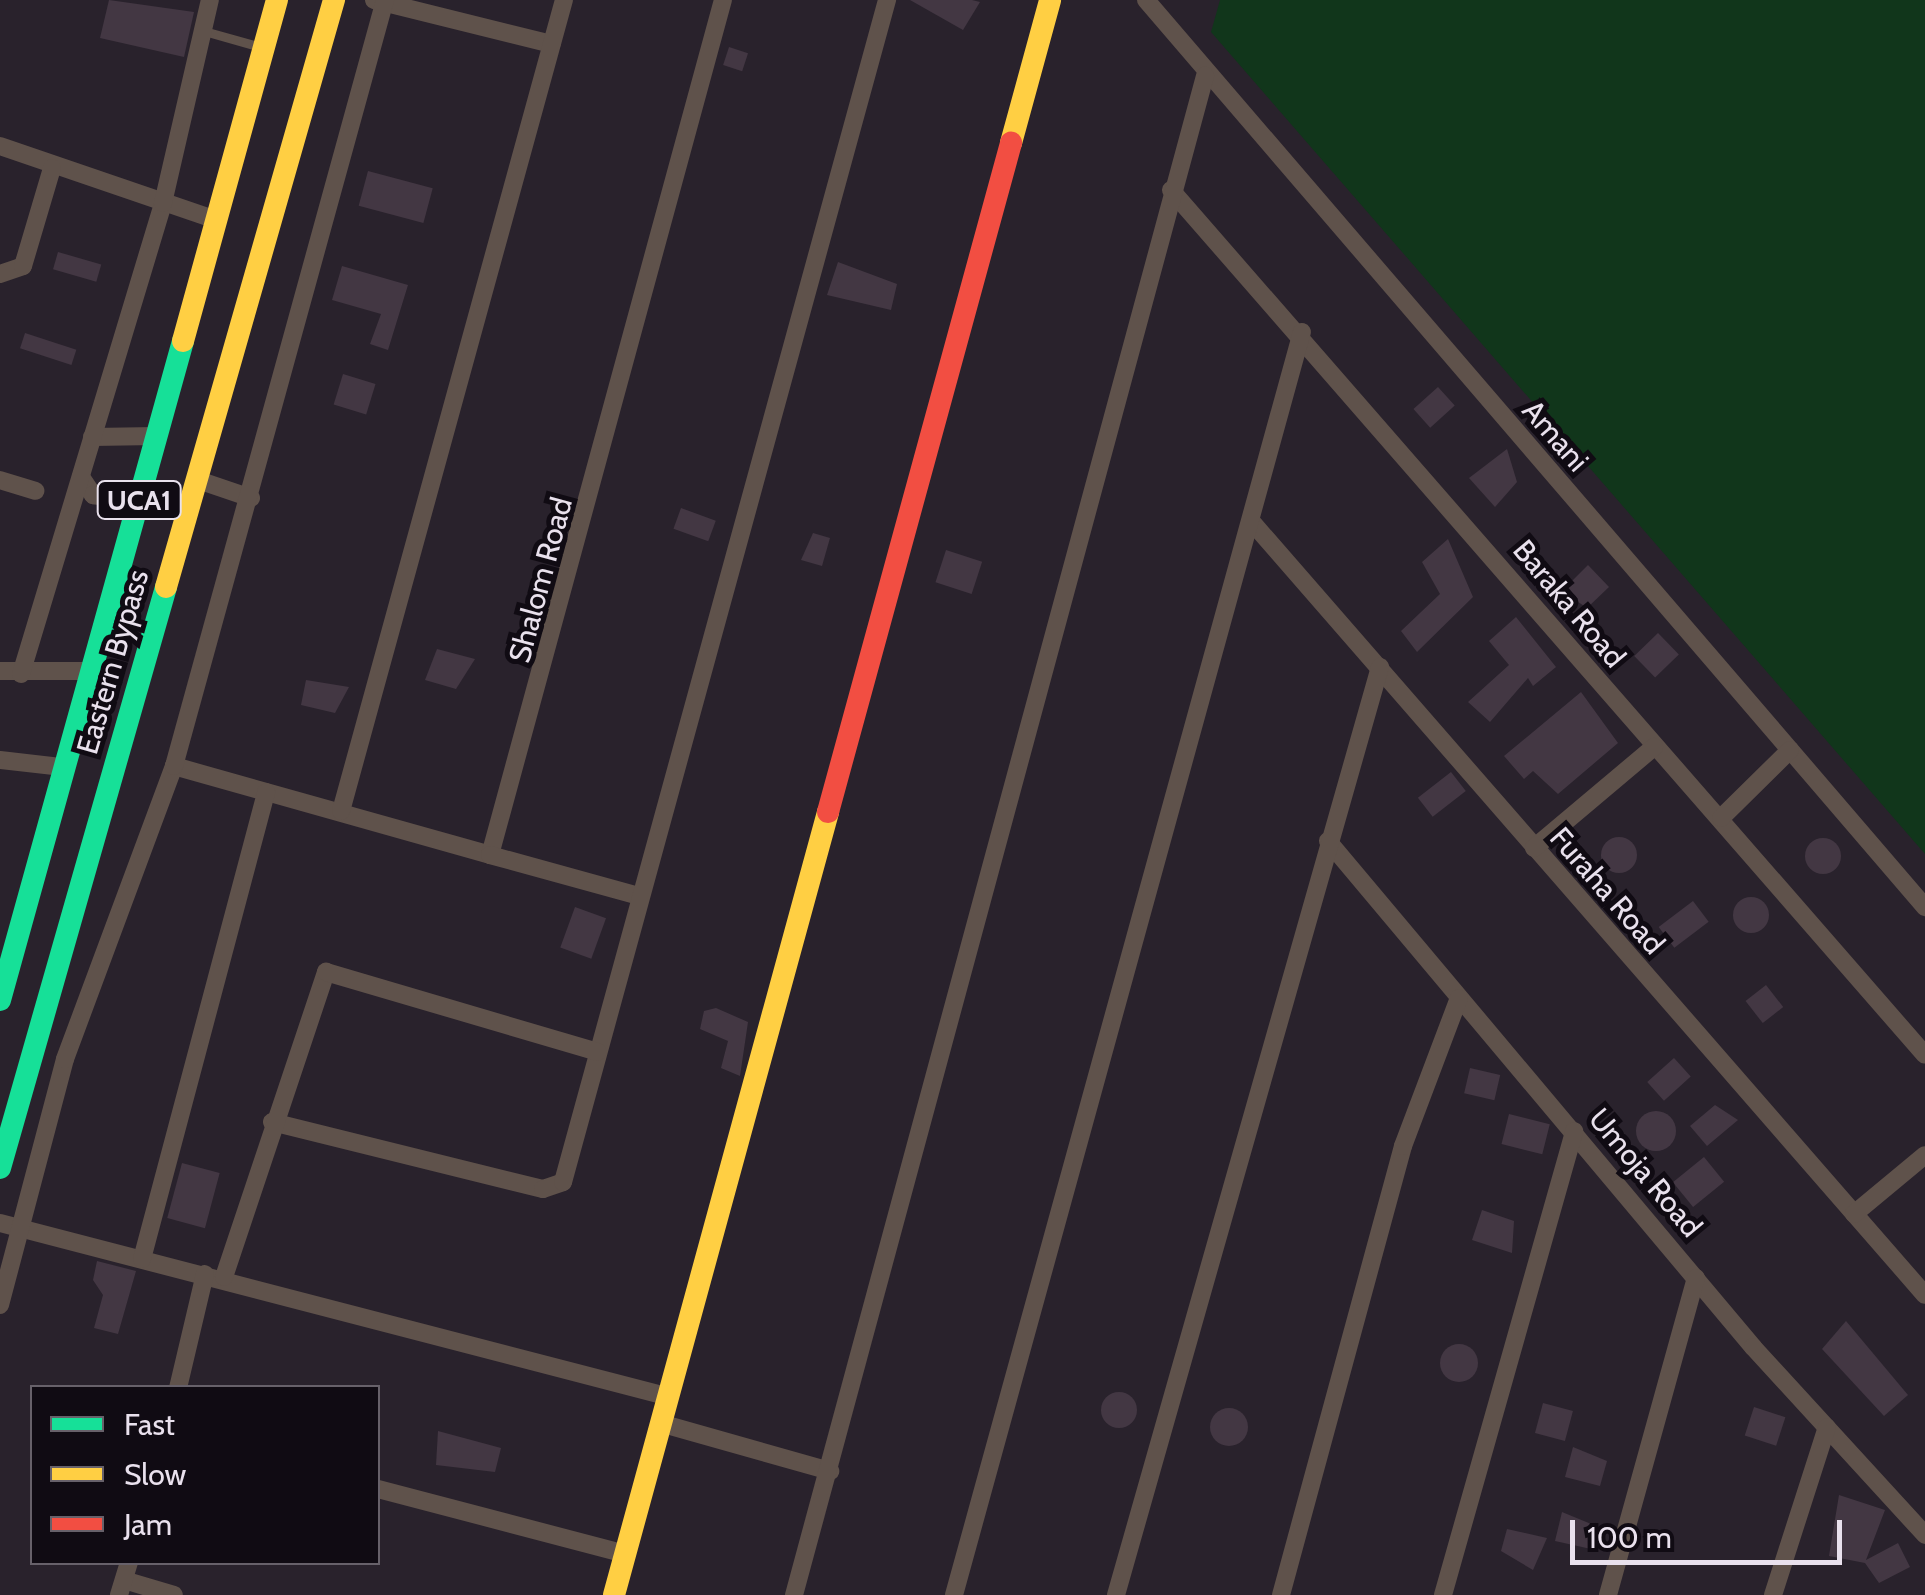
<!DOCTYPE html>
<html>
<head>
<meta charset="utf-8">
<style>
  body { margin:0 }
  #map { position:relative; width:1925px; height:1595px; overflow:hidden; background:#29222c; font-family:Cabin,sans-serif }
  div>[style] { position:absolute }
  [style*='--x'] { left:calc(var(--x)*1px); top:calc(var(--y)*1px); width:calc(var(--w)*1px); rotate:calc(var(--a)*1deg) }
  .green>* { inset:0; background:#11361b }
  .building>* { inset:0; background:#433743; transform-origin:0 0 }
  .round { border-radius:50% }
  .lane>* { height:9px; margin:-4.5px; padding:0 4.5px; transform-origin:4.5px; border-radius:4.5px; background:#5f524b }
  .street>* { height:18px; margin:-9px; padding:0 9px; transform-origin:9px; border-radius:9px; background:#5f524b }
  .fast>* { height:22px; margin:-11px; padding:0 11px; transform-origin:11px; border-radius:11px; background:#16e098 }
  .slow>* { height:22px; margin:-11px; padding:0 11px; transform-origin:11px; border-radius:11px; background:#ffcf43 }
  .jam>* { height:22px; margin:-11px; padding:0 11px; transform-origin:11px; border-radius:11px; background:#f24e42 }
  span { translate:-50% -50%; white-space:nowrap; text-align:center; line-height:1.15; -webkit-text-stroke:10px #100b13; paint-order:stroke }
  .shield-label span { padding:2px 8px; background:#100b13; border:2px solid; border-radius:8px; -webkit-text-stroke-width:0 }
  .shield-label { font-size:28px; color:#e9e1ed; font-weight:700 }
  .street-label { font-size:30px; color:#e9e1ed }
  .legend { position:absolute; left:30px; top:1385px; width:350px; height:180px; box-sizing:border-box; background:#100b13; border:2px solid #67616a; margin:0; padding:12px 18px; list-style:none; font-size:30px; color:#e9e1ed }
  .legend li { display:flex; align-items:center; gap:20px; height:50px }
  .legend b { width:50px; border:2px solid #67616a }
  .scale { position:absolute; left:1570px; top:1520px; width:272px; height:45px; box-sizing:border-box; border:5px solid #e9e1ed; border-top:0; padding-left:12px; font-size:30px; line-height:35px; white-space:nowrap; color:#e9e1ed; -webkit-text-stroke:8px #100b13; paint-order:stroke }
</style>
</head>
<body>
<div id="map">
  <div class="green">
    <div style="clip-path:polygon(1220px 0,1925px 0,1925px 854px,1211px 32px)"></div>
  </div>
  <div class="building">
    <div style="clip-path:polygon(109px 0,194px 12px,184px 57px,100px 38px)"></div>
    <div style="clip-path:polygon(910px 0,972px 0,980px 2px,963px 30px)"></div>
    <div style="left:729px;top:47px;width:20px;height:19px;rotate:18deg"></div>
    <div style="left:368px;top:171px;width:67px;height:36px;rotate:15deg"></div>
    <div style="left:58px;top:252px;width:45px;height:18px;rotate:16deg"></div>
    <div style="clip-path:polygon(838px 262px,897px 284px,891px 310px,827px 295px)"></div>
    <div style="clip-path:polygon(342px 266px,408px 285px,388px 350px,370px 344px,381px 314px,332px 300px)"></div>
    <div style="left:25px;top:333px;width:54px;height:16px;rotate:18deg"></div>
    <div style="left:343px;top:374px;width:34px;height:32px;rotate:17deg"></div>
    <div style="left:1438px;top:387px;width:25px;height:33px;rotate:48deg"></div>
    <div style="clip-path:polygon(1507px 449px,1517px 482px,1495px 507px,1469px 478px)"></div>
    <div style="left:681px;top:508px;width:37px;height:22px;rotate:20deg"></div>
    <div style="clip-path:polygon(813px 533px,830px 538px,822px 566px,801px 560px)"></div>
    <div style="clip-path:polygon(1448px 539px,1473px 597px,1417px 652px,1401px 631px,1440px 594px,1422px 562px)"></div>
    <div style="left:946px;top:550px;width:38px;height:34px;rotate:18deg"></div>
    <div style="clip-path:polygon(1588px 565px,1609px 587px,1587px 608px,1562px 591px)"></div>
    <div style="clip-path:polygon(1516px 617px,1556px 667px,1533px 686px,1528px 678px,1490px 722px,1468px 702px,1509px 665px,1489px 641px)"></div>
    <div style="left:1658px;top:633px;width:30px;height:33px;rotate:46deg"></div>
    <div style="clip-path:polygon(437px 649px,475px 659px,456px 689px,425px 680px)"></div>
    <div style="clip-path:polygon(306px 680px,349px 687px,335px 713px,301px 705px)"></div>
    <div style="clip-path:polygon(1581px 692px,1618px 743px,1558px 794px,1533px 771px,1524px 779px,1504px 756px)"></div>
    <div style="left:1451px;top:772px;width:24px;height:42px;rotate:52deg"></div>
    <div class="round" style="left:1601px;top:837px;width:36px;height:36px"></div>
    <div class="round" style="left:1805px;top:838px;width:36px;height:36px"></div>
    <div class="round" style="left:1733px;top:897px;width:36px;height:36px"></div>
    <div style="left:1693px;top:901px;width:26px;height:43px;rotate:53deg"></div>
    <div style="left:575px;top:907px;width:33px;height:43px;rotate:20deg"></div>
    <div style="left:1766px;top:985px;width:28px;height:26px;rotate:52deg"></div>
    <div style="clip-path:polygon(716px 1008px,748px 1022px,740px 1076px,721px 1068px,728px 1041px,700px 1029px,704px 1011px)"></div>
    <div style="left:1674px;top:1058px;width:25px;height:36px;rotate:48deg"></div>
    <div style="left:1470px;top:1068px;width:31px;height:26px;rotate:13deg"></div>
    <div style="clip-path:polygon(1715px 1105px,1738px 1120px,1707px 1146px,1690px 1126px)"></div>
    <div class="round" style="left:1636px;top:1111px;width:40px;height:40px"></div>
    <div style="left:1509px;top:1114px;width:42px;height:31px;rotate:14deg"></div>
    <div style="left:1704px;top:1157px;width:32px;height:40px;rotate:51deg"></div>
    <div style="left:182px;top:1163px;width:39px;height:57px;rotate:15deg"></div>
    <div style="clip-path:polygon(1482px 1210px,1514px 1221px,1512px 1253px,1472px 1240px)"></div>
    <div style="clip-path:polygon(97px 1261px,136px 1271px,118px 1334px,94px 1328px,103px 1295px,93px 1280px)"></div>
    <div style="clip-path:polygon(1846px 1321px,1908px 1395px,1884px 1416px,1822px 1349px)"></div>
    <div class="round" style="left:1440px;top:1344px;width:38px;height:38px"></div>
    <div class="round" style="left:1101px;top:1392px;width:36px;height:36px"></div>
    <div style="left:1543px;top:1403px;width:31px;height:31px;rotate:15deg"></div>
    <div style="left:1754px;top:1407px;width:33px;height:30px;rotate:18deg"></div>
    <div class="round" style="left:1210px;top:1408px;width:38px;height:38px"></div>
    <div style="clip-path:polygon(438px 1431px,501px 1448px,495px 1472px,436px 1465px)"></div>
    <div style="clip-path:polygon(1573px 1447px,1607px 1461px,1600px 1486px,1565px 1477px)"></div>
    <div style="clip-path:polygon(1839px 1495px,1885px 1510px,1866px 1560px,1898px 1543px,1910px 1567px,1879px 1583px,1865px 1563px,1829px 1556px)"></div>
    <div style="clip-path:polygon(1562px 1512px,1596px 1526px,1591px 1549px,1555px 1541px)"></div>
    <div style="clip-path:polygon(1507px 1529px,1547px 1538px,1533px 1570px,1501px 1551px)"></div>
  </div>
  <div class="lane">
    <div style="--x:204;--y:31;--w:59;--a:15.7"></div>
  </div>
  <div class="street">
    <div style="--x:374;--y:0;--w:183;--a:13.9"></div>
    <div style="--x:1146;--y:0;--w:1196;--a:49.34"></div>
    <div style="--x:0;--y:146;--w:228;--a:18.9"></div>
    <div style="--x:1171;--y:190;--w:1147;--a:48.92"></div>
    <div style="--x:0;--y:274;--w:24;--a:-19"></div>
    <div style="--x:23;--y:266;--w:102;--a:-73.5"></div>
    <div style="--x:92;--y:437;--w:64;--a:-0.9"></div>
    <div style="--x:81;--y:477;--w:22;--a:56"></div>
    <div style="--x:93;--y:495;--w:46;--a:8.8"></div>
    <div style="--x:0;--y:480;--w:37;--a:17"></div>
    <div style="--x:198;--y:480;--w:56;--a:18.8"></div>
    <div style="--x:1251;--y:521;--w:1026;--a:48.95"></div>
    <div style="--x:0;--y:671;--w:91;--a:0"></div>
    <div style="--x:21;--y:674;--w:492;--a:-73.2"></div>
    <div style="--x:163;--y:203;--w:208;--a:-77"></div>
    <div style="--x:0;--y:760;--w:61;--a:6.5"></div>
    <div style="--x:174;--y:766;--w:328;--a:15.7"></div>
    <div style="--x:490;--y:855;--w:886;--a:-74.76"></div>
    <div style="--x:341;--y:811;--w:841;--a:-74.63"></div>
    <div style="--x:1721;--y:818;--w:97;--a:-44.6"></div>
    <div style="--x:1328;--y:841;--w:661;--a:49.97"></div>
    <div style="--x:1753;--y:1347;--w:255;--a:47.5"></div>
    <div style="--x:1534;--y:848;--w:157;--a:-40.1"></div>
    <div style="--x:490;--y:855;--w:155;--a:15.4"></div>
    <div style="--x:272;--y:1122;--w:279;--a:13.9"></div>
    <div style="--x:543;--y:1189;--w:21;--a:-19"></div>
    <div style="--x:563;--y:1182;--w:1226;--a:-74.67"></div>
    <div style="--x:1854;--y:1214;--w:92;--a:-39.7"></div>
    <div style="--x:0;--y:1223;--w:688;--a:14.56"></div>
    <div style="--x:142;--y:1259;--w:483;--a:-75.1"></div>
    <div style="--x:224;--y:1277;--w:322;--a:-71.5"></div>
    <div style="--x:326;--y:972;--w:283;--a:16.4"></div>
    <div style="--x:0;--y:1305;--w:254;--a:-75.2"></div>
    <div style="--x:65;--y:1059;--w:313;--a:-69.6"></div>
    <div style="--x:174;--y:766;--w:795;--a:-74.6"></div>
    <div style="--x:178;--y:1388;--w:117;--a:-76.7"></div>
    <div style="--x:660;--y:1423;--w:177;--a:15.8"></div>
    <div style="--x:378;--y:1489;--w:256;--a:14.7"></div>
    <div style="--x:124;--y:1580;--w:52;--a:16.7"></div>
    <div style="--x:119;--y:1595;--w:34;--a:-73"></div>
    <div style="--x:794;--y:1595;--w:1574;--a:-74.86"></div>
    <div style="--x:954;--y:1595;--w:1310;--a:-74.6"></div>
    <div style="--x:1116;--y:1595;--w:965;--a:-74.12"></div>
    <div style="--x:1281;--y:1595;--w:465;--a:-74.8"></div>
    <div style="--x:1403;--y:1146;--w:158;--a:-69.3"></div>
    <div style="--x:1443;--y:1595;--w:482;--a:-74.2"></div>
    <div style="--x:1608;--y:1595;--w:329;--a:-74.5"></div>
    <div style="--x:1773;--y:1595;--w:176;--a:-72.2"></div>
  </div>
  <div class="fast">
    <div style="--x:0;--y:1000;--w:684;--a:-74.48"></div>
    <div style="--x:0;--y:1168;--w:604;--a:-74.05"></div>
  </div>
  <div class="slow">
    <div style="--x:1011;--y:143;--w:148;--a:-74.7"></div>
    <div style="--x:183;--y:341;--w:354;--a:-74.6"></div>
    <div style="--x:166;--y:587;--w:611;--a:-74.03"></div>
    <div style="--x:614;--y:1595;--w:812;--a:-74.71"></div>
  </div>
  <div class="jam">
    <div style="--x:828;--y:812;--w:694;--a:-74.7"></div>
  </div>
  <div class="shield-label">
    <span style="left:139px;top:500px">UCA1</span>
  </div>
  <div class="street-label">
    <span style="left:1555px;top:436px;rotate:49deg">Amani</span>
    <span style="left:541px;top:580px;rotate:-75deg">Shalom Road</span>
    <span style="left:1569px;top:604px;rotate:50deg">Baraka Road</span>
    <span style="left:113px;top:662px;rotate:-74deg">Eastern Bypass</span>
    <span style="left:1607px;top:891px;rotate:49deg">Furaha Road</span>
    <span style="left:1645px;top:1173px;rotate:50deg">Umoja Road</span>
  </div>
  <ul class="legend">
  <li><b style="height:12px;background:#16e098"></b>Fast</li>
  <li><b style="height:12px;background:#ffcf43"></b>Slow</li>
  <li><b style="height:12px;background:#f24e42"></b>Jam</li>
  </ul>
  <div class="scale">100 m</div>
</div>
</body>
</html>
